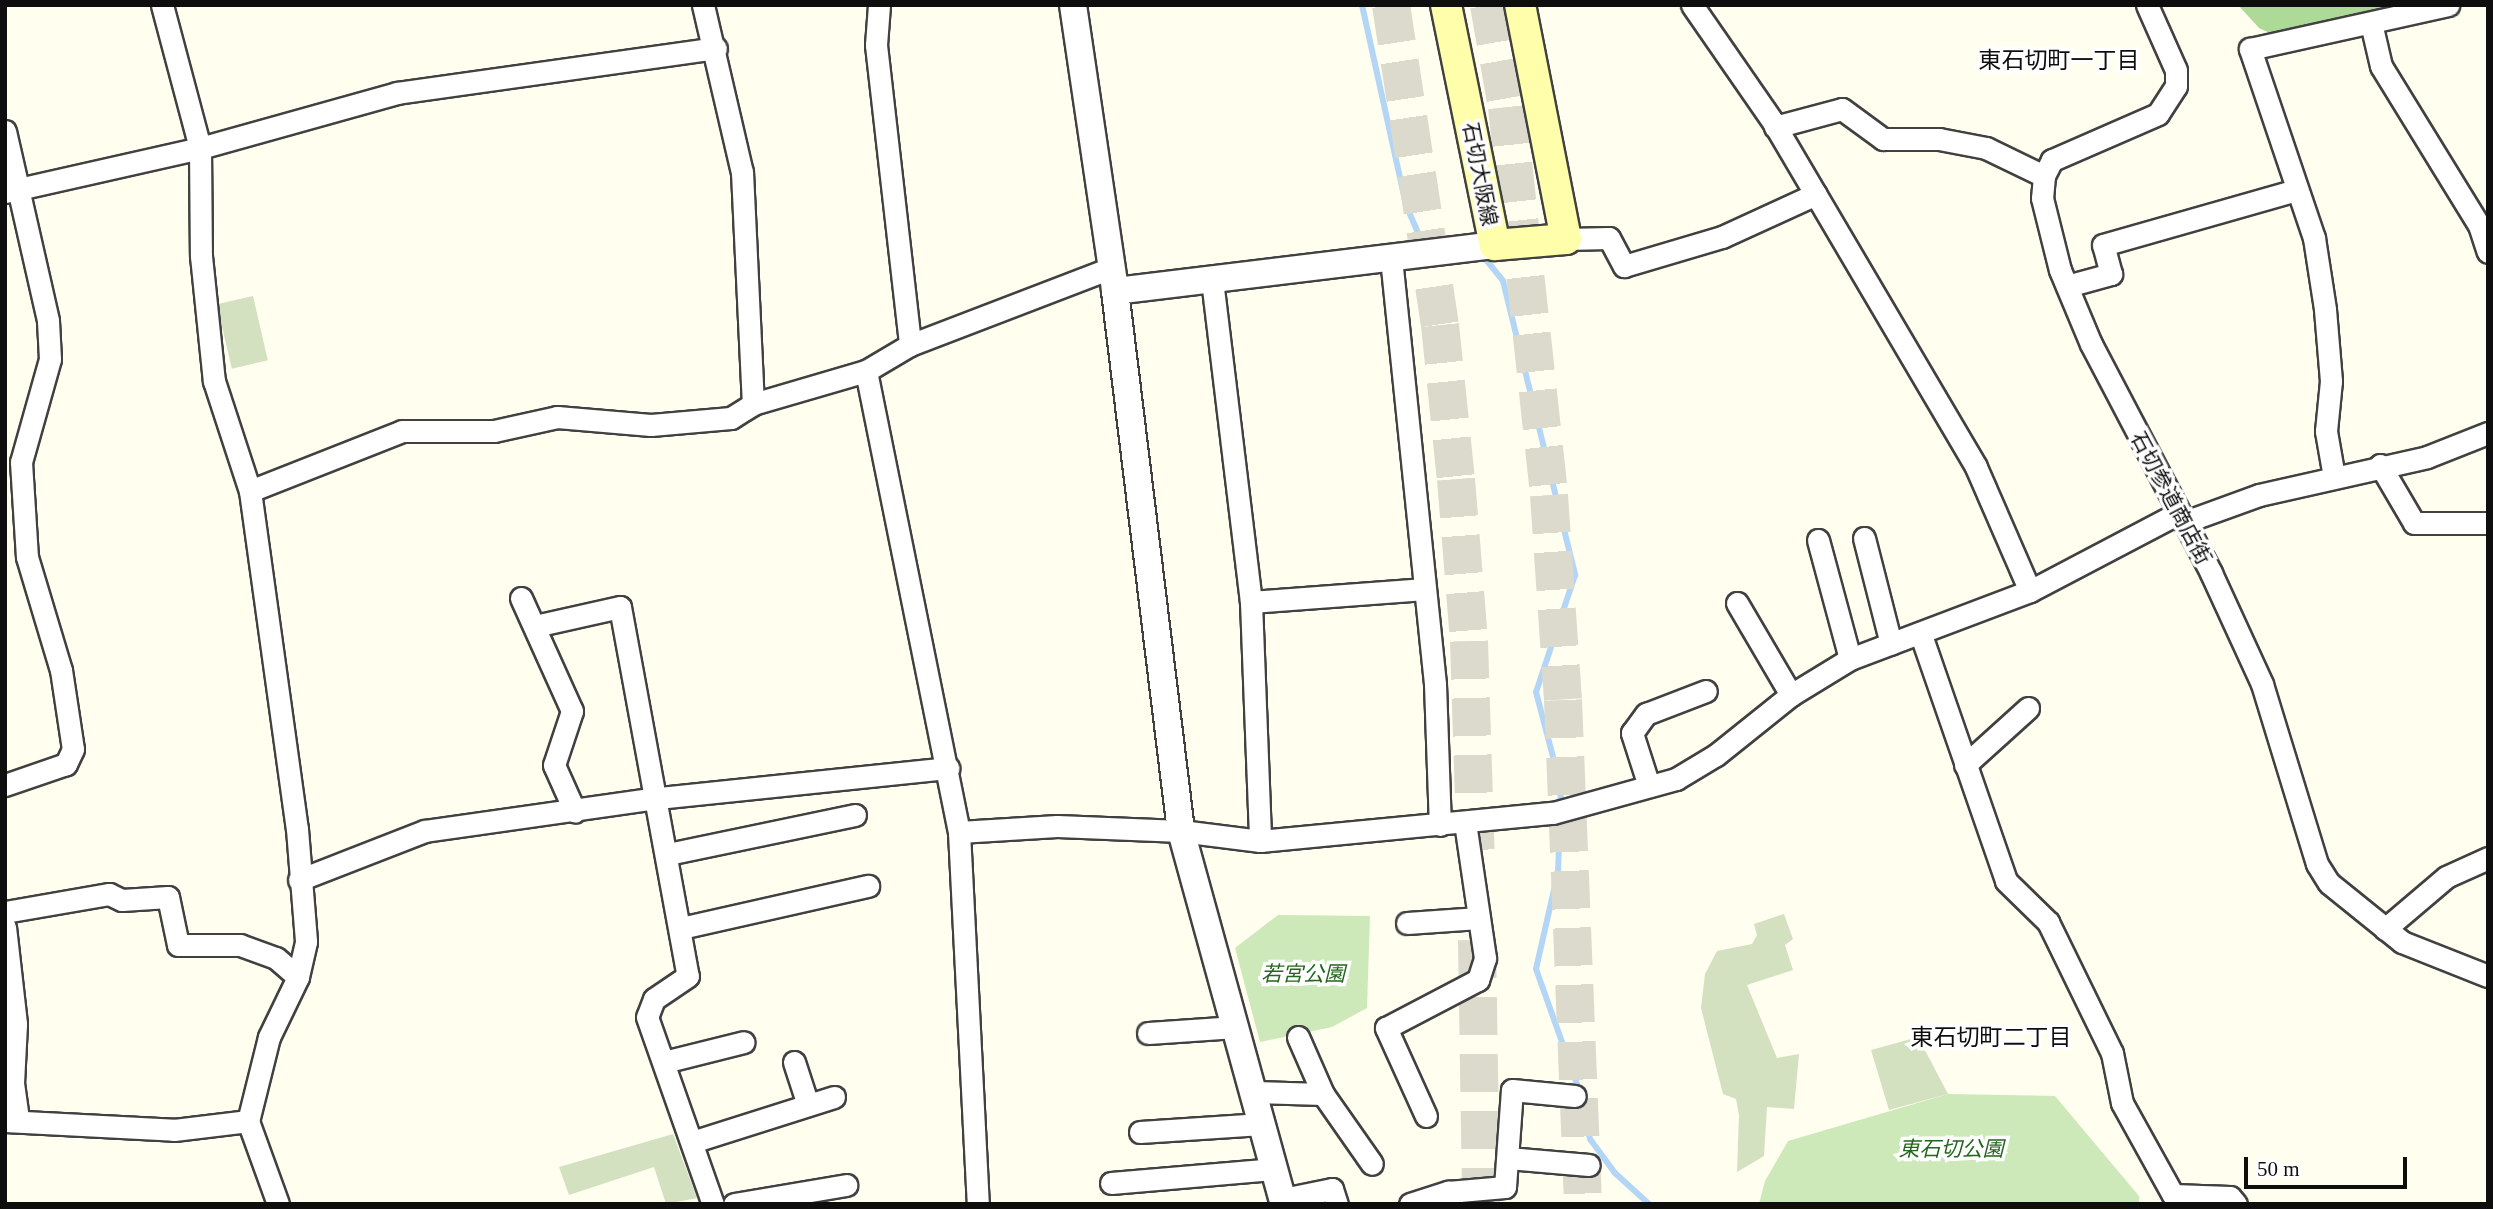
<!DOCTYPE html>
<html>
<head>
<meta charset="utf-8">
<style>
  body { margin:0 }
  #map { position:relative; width:2493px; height:1209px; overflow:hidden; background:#fffeef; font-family:"Times New Roman","Noto Sans JP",serif }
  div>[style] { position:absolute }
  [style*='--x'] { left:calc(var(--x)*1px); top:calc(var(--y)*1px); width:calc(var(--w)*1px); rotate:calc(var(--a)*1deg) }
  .green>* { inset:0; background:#cde9b9 }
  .forest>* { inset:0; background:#aeda98 }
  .cemetery>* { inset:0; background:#d3e1c0; transform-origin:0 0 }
  .stream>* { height:6px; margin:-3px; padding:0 3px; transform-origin:3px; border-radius:3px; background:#b4d6f6 }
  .motorway-tunnel>* { height:38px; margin-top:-19px; transform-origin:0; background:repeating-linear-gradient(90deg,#dbdacd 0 38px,transparent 0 57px) }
  .roads { filter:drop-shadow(2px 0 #414141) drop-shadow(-2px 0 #414141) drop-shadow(0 2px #414141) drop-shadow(0 -2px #414141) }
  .minor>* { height:21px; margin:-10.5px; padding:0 10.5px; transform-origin:10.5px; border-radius:10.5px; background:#fff }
  .tertiary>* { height:26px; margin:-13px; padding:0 13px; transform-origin:13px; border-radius:13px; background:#fff }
  .secondary>* { height:30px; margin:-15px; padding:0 15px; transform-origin:15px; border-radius:15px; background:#fefeab }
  span { translate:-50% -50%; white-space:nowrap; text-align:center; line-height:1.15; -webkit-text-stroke:7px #fff; paint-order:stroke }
  .street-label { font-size:21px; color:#0e0e0e }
  .park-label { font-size:21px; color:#25661e; font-style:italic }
  .neighbourhood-label { font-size:23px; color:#0e0e0e }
  .frame { position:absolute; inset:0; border:7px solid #0e0e0e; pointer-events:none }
  .scale { position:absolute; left:2244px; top:1157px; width:163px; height:32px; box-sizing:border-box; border:4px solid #0e0e0e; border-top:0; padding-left:9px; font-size:21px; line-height:24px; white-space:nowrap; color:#0e0e0e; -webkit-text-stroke:5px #fff; paint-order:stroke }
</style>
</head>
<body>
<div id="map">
  <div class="green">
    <div style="clip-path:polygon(1278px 915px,1370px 916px,1367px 1008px,1332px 1027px,1260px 1042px,1235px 948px)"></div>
    <div style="clip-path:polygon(1948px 1094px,2055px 1096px,2139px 1196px,2139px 1204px,1759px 1204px,1765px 1181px,1788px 1141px)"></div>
  </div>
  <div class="forest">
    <div style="clip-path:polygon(2238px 5px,2415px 5px,2272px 34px,2259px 28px)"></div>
  </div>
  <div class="cemetery">
    <div style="left:253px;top:296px;width:66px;height:37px;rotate:77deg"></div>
    <div style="clip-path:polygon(1784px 914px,1793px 939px,1785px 945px,1793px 970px,1747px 985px,1777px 1058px,1799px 1054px,1794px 1109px,1767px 1107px,1764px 1156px,1737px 1172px,1739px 1115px,1736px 1099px,1723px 1094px,1701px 1008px,1705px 974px,1717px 951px,1752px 944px,1757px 935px,1754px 924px)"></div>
    <div style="clip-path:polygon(1918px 1037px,1948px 1094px,1889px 1110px,1871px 1050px)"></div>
    <div style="clip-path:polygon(673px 1134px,697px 1198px,666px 1204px,654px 1167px,569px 1195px,559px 1167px)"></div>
  </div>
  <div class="stream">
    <div style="--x:1362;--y:5;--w:205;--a:77.6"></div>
    <div style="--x:1406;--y:205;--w:40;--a:66.6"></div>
    <div style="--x:1422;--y:242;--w:7;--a:27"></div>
    <div style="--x:1483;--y:256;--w:32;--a:51"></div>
    <div style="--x:1503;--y:281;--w:303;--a:76.2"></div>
    <div style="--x:1575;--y:575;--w:123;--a:108.4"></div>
    <div style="--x:1536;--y:692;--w:98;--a:75.3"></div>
    <div style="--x:1561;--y:787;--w:85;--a:92"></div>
    <div style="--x:1558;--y:872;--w:99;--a:102.8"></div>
    <div style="--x:1536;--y:969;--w:125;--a:70.4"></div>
    <div style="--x:1578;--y:1087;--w:53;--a:77"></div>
    <div style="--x:1590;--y:1139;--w:42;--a:53.7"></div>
    <div style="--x:1615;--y:1173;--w:46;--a:42.4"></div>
  </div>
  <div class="motorway-tunnel">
    <div style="--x:1391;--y:5;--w:324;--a:81.3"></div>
    <div style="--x:1440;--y:325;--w:155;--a:84.1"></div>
    <div style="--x:1456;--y:479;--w:163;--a:85.4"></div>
    <div style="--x:1469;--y:641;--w:221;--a:88.2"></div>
    <div style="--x:1489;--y:5;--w:104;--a:80"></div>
    <div style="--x:1507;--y:107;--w:390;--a:83.8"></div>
    <div style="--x:1549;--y:495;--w:205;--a:86.1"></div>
    <div style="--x:1563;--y:700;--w:504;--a:87.73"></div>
    <div style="--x:1477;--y:940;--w:264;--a:89.1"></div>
  </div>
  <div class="roads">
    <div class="minor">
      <div style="--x:162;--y:5;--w:148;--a:75.1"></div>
      <div style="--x:200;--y:148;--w:108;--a:89.5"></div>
      <div style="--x:201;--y:256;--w:126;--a:84.1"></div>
      <div style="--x:214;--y:381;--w:116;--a:71.9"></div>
      <div style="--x:250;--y:491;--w:341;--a:82.1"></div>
      <div style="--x:297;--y:829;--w:113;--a:85.4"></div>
      <div style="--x:306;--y:942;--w:36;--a:103"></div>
      <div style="--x:298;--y:977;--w:67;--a:115.8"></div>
      <div style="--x:269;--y:1037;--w:87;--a:104"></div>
      <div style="--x:248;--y:1121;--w:88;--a:70.1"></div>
      <div style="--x:703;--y:5;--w:171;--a:76.9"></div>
      <div style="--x:742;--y:172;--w:232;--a:87.3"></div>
      <div style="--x:879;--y:5;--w:40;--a:94.3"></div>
      <div style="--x:876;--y:45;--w:302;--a:83.5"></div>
      <div style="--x:1692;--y:5;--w:142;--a:55.3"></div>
      <div style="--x:1773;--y:122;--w:400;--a:59.5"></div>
      <div style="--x:1976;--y:467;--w:135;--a:66.5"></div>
      <div style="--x:2147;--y:5;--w:71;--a:66"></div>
      <div style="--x:2176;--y:70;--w:16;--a:90"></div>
      <div style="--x:2176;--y:86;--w:33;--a:123"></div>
      <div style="--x:2158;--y:114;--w:116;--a:156.5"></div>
      <div style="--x:2052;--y:160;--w:18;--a:117"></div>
      <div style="--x:2044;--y:176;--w:22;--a:95"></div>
      <div style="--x:2042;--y:198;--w:74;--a:76"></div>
      <div style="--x:2060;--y:270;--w:80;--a:67.3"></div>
      <div style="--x:2091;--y:344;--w:259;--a:62.3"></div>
      <div style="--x:2211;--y:573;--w:122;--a:65.3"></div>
      <div style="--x:2262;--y:684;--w:188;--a:73"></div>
      <div style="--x:2317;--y:864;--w:22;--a:58"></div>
      <div style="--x:2329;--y:883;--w:94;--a:38.9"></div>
      <div style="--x:2402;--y:942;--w:92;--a:21.6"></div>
      <div style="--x:2371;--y:23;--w:44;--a:76.9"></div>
      <div style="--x:2381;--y:66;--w:187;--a:58.4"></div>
      <div style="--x:2479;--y:225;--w:28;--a:72"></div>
      <div style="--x:1775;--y:127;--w:69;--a:-15"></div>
      <div style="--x:1842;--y:109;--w:51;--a:36.2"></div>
      <div style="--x:1883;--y:139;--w:56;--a:0"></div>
      <div style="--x:1939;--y:139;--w:48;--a:10.8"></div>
      <div style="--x:1986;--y:148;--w:64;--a:25.8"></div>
      <div style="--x:5;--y:131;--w:195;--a:77.2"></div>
      <div style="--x:48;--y:321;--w:38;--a:87"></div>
      <div style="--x:50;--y:359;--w:107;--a:105.7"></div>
      <div style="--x:21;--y:462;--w:95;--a:86.4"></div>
      <div style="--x:27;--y:557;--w:118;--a:73.3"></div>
      <div style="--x:61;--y:670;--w:80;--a:81.4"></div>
      <div style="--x:73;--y:749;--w:17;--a:115"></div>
      <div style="--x:66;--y:764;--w:65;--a:161"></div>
      <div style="--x:5;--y:192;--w:200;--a:-12.7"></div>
      <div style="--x:200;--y:148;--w:205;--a:-15.6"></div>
      <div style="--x:397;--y:93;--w:322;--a:-8"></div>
      <div style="--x:1566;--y:239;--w:43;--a:-1.3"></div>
      <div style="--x:1609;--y:238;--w:32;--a:62"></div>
      <div style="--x:1624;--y:266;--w:102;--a:-16.5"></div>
      <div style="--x:1722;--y:237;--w:103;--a:-24.6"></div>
      <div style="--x:1391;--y:258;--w:428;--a:84.1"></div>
      <div style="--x:1435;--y:684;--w:141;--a:88"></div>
      <div style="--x:1212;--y:280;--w:324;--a:83.1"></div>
      <div style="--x:1251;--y:602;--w:239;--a:87.8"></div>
      <div style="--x:2067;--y:286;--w:46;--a:-15.3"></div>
      <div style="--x:2111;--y:274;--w:30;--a:-105"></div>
      <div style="--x:2103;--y:245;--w:201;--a:-15.9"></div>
      <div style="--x:866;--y:371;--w:470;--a:78.6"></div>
      <div style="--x:959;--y:832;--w:372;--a:87.1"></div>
      <div style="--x:2380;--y:465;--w:67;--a:59.6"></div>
      <div style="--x:2414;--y:523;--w:74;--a:0"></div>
      <div style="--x:2334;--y:477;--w:47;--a:-99.9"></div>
      <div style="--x:2326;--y:431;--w:50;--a:-84.3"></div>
      <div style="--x:2331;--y:381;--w:72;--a:-94.8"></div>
      <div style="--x:2325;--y:309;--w:72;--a:-98.8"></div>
      <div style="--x:2314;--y:238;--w:200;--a:-108.7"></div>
      <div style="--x:2250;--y:49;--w:203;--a:-12.5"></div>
      <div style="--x:250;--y:491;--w:163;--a:-21.5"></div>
      <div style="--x:402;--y:431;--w:92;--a:0"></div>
      <div style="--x:494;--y:431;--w:65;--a:-12.5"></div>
      <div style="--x:557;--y:417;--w:94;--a:4.9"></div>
      <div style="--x:651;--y:425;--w:80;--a:-5"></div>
      <div style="--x:731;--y:418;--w:26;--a:-32"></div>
      <div style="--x:753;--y:404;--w:118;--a:-16.3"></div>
      <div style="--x:866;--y:371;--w:51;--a:-30.6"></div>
      <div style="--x:910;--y:345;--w:215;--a:-21"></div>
      <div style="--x:1864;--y:538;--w:109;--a:75.7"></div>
      <div style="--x:1818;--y:540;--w:123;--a:74.9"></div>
      <div style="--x:521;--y:598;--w:124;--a:65.7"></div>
      <div style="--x:572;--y:711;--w:57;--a:108.4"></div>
      <div style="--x:554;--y:765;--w:51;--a:65.9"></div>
      <div style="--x:1251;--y:602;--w:174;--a:-4.3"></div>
      <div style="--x:1737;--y:603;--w:107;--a:59.6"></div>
      <div style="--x:535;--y:626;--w:87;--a:-12.6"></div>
      <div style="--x:620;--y:607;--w:375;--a:79.6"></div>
      <div style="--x:688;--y:976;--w:41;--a:145.9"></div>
      <div style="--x:654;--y:999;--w:19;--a:111"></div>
      <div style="--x:647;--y:1017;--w:198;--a:70.6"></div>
      <div style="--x:1921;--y:635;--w:260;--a:70.9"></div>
      <div style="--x:2006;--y:881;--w:59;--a:44.3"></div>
      <div style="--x:2048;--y:922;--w:146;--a:64"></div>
      <div style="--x:2112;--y:1053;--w:51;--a:78.7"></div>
      <div style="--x:2122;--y:1103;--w:105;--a:61"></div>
      <div style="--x:2173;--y:1195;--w:57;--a:2"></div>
      <div style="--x:2230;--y:1197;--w:9;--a:49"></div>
      <div style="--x:1965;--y:765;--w:85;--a:-42.1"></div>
      <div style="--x:1649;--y:786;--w:56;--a:-107.8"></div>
      <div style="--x:1632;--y:733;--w:24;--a:-54"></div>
      <div style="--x:1646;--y:714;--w:64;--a:-21"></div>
      <div style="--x:959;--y:832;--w:98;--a:-3.5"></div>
      <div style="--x:1057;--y:826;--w:124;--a:2.3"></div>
      <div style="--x:1181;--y:831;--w:80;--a:7.2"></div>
      <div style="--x:1260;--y:841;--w:294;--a:-5.5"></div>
      <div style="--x:1553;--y:813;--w:128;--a:-15.5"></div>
      <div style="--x:1676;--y:779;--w:47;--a:-31"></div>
      <div style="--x:1716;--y:755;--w:96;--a:-38.7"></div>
      <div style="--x:1791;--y:695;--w:69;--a:-31.4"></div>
      <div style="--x:1850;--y:659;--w:192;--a:-20.7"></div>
      <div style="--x:2030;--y:591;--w:161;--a:-27.7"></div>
      <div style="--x:2173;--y:516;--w:20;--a:9"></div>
      <div style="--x:2193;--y:519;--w:70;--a:-20"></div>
      <div style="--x:2259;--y:495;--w:172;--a:-12.7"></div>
      <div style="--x:2427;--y:457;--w:66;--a:-21.5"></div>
      <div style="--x:668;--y:854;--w:191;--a:-11.8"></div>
      <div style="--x:299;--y:880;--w:135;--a:-21.3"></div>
      <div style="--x:425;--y:831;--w:235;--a:-8.1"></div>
      <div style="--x:658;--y:798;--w:292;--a:-5.9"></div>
      <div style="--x:5;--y:912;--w:106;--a:-9.8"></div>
      <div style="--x:109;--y:894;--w:14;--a:25"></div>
      <div style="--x:122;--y:900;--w:46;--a:-3.7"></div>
      <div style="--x:168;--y:897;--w:49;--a:78.2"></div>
      <div style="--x:178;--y:945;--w:62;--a:0"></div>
      <div style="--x:240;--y:945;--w:38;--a:20"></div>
      <div style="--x:276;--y:958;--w:29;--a:41"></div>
      <div style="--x:1407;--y:923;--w:72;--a:-4"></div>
      <div style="--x:5;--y:927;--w:98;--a:83.5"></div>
      <div style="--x:16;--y:1024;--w:59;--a:92.9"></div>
      <div style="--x:13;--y:1083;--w:36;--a:82"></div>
      <div style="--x:681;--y:928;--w:192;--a:-12.7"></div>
      <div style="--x:2385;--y:929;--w:80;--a:-40.4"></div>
      <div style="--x:2446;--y:877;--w:46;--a:-24.3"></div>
      <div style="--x:1148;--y:1033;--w:88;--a:-3.9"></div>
      <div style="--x:1298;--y:1037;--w:62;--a:66.3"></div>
      <div style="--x:1323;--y:1094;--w:85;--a:55"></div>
      <div style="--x:664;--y:1062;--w:82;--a:-14"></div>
      <div style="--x:794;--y:1062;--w:45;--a:72"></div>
      <div style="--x:1254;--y:1092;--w:69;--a:1.7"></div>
      <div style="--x:1426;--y:1116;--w:97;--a:-114.4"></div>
      <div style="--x:1386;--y:1028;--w:104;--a:-27.6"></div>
      <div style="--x:1478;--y:980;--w:23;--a:-72"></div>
      <div style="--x:1485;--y:958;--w:137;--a:-98.4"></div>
      <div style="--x:5;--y:1121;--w:169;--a:3"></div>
      <div style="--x:174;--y:1130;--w:75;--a:-6.9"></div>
      <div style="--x:1140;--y:1132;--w:122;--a:-3.8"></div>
      <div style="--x:692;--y:1142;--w:149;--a:-17.6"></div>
      <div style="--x:1508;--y:1158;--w:81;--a:4.9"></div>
      <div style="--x:1111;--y:1183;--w:165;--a:-4.9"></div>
      <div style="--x:1448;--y:1192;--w:57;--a:-5"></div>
      <div style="--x:1505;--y:1187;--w:97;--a:-85.9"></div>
      <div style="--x:1512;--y:1090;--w:63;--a:5.4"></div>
      <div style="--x:1283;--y:1199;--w:50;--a:-11.5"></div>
      <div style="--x:1332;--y:1189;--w:16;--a:72"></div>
      <div style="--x:734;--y:1204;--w:114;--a:-9.6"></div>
      <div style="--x:1410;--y:1204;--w:40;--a:-18"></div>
      <div style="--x:1448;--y:1192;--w:12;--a:70"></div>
    </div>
    <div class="tertiary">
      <div style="--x:1073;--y:5;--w:289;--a:81.6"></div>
      <div style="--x:1115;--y:291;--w:544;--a:83.03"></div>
      <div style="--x:1181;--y:831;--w:387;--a:74.6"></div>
      <div style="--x:1115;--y:291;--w:383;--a:-6.9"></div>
    </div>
    <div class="secondary">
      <div style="--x:1446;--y:5;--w:245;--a:78.5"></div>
      <div style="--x:1495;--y:245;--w:71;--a:-4.8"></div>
      <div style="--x:1566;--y:239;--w:238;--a:-101.1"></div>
    </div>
  </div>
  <div class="street-label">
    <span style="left:1480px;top:174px;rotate:79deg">石切大阪線</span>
    <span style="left:2171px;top:498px;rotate:62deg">石切参道商店街</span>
  </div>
  <div class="park-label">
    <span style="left:1303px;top:974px">若宮公園</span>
    <span style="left:1951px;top:1149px">東石切公園</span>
  </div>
  <div class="neighbourhood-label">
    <span style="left:2059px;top:61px">東石切町一丁目</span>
    <span style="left:1991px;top:1038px">東石切町二丁目</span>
  </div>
  <div class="frame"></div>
  <div class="scale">50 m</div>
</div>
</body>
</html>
